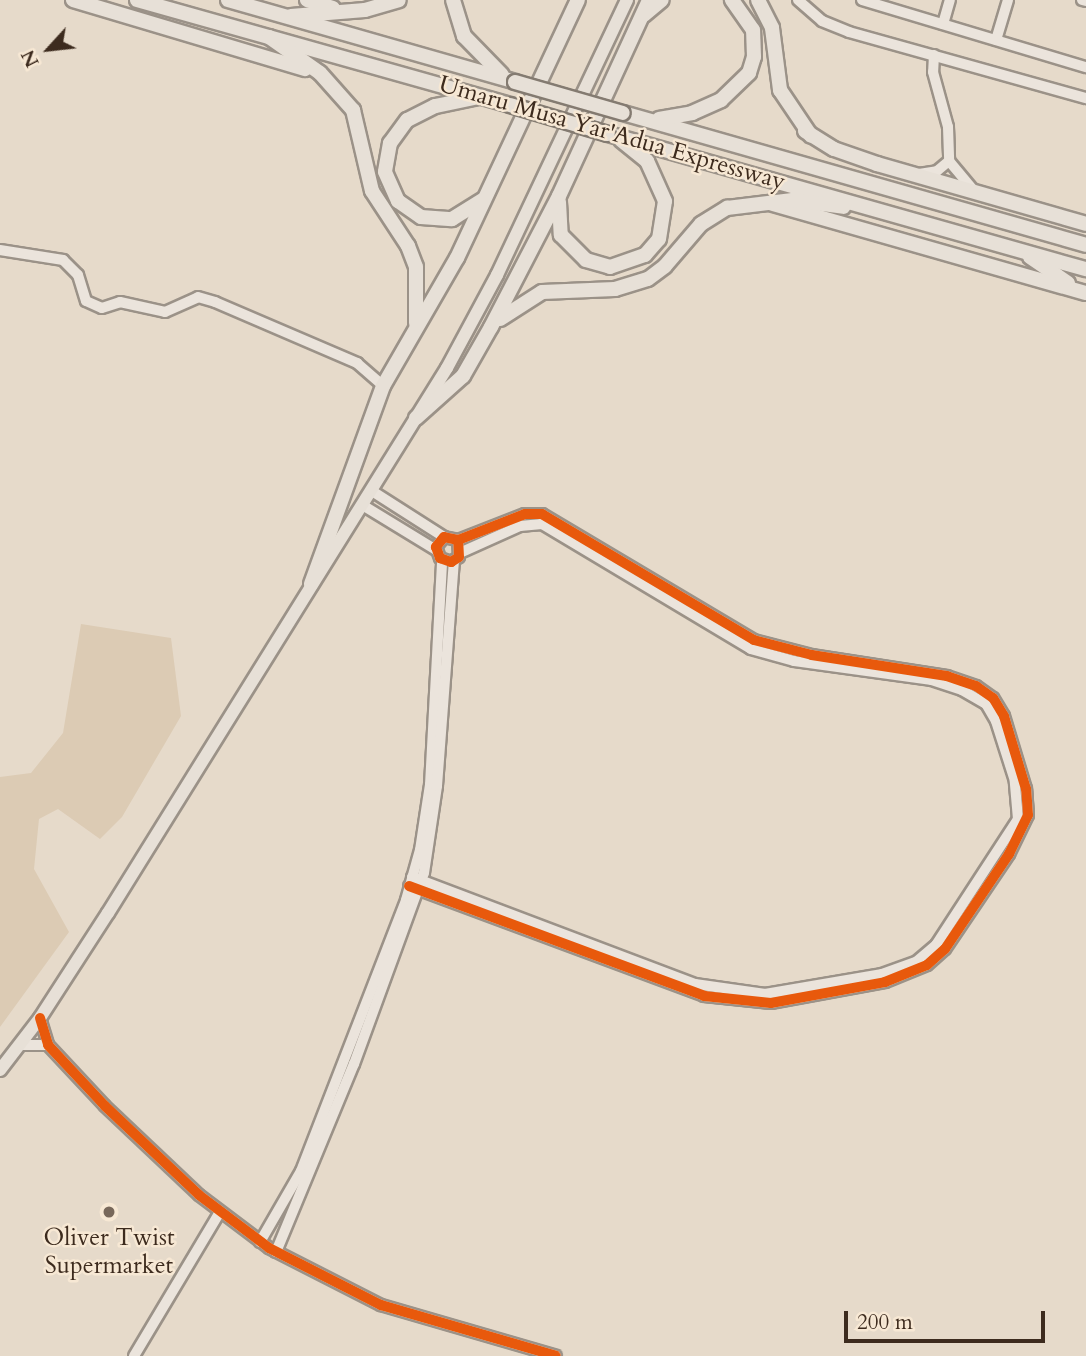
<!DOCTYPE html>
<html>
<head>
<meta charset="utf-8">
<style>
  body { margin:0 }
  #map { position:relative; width:1086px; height:1356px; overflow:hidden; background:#e6daca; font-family:Cardo,serif }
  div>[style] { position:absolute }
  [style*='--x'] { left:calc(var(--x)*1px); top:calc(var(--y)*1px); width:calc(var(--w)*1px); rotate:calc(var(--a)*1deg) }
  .green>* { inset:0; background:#dccbb4 }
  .roads { filter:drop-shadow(2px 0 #9b9288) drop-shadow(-2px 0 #9b9288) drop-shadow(0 2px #9b9288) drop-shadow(0 -2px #9b9288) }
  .minor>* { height:10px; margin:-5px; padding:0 5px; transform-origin:5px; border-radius:5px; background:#ebe4dc }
  .major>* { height:12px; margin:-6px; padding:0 6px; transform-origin:6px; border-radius:6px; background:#e7e0d7 }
  .highway>* { height:14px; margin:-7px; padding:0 7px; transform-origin:7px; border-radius:7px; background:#e7e0d7 }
  .bridges { filter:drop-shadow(2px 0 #847b71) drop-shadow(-2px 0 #847b71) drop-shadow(0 2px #847b71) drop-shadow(0 -2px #847b71) }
  .highway-bridge>* { height:14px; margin:-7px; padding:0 7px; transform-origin:7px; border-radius:7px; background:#e7e0d7 }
  .cycleway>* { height:10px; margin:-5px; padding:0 5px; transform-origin:5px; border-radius:5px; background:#e8590c }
  .dots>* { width:19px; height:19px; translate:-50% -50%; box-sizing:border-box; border:4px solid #f7e8d4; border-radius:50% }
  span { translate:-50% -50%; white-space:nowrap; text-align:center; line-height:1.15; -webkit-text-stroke:5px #f7e8d4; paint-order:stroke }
  .street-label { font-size:24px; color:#3d2b1e }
  .poi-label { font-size:24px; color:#3d2b1e }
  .north { position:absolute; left:14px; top:14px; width:70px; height:70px; -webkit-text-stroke:5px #f7e8d4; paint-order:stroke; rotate:243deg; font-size:19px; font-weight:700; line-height:28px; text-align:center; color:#3d2b1e }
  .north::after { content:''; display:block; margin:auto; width:24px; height:32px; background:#3d2b1e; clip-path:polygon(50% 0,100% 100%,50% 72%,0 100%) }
  .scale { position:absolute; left:844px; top:1311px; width:201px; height:32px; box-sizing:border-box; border:4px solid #3d2b1e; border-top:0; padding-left:9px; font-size:21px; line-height:24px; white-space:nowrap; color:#3d2b1e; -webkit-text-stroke:5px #f7e8d4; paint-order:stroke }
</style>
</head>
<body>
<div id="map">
  <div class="green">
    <div style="clip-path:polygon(81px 624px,171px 638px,181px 716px,122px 817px,100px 839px,58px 809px,39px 819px,34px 869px,69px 932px,0 1027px,0 777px,31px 773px,63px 733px)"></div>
  </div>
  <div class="roads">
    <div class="minor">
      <div style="--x:798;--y:0;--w:32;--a:41"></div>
      <div style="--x:822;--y:21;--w:29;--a:22"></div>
      <div style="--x:849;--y:32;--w:246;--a:15.6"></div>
      <div style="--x:862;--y:0;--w:234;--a:16.7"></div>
      <div style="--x:1082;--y:0;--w:4;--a:14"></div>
      <div style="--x:943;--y:24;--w:25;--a:-74"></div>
      <div style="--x:996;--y:40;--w:42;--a:-73.3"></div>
      <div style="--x:934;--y:55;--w:17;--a:93"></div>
      <div style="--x:933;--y:72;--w:57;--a:74.7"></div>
      <div style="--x:948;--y:127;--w:34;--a:88"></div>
      <div style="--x:919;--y:174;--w:18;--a:-9"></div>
      <div style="--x:937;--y:171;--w:16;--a:-40"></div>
      <div style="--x:949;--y:161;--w:38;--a:50"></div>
      <div style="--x:0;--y:250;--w:64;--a:9"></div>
      <div style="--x:63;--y:260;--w:21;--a:45"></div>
      <div style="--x:78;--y:275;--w:27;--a:73"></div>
      <div style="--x:86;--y:301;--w:17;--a:24"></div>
      <div style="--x:102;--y:308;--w:19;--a:-18"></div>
      <div style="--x:120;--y:302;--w:46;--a:12.5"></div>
      <div style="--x:165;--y:312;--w:36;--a:-24"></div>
      <div style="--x:198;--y:297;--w:18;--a:16"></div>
      <div style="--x:215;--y:302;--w:155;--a:23.2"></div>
      <div style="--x:357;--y:363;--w:35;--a:41"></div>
      <div style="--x:372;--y:491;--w:85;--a:32.6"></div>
      <div style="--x:364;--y:506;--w:84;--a:31.4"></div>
      <div style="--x:412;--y:877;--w:303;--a:20.7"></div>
      <div style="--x:695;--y:984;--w:71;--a:8.1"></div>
      <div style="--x:765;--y:994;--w:119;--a:-9.7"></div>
      <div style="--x:882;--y:974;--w:37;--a:-20"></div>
      <div style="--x:917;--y:961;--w:25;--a:-40"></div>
      <div style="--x:936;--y:945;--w:150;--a:-56.9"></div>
      <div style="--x:1018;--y:819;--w:38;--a:-95"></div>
      <div style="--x:1015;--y:781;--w:63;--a:-107.6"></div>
      <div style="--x:996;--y:721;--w:20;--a:-120"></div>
      <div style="--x:986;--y:704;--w:28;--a:-150"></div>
      <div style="--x:962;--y:690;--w:32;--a:-162"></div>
      <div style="--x:932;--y:680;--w:139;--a:-172.2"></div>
      <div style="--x:794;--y:661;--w:45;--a:-164.4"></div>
      <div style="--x:751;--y:649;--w:244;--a:-149.1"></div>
      <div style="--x:542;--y:524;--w:22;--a:175"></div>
      <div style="--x:520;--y:526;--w:64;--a:155.9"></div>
      <div style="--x:409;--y:886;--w:315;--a:20.4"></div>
      <div style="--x:704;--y:996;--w:67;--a:6"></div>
      <div style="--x:771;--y:1003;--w:116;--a:-10.4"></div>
      <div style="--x:885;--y:982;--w:45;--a:-22"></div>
      <div style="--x:927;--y:965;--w:24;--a:-42"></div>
      <div style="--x:945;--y:949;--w:115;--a:-56"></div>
      <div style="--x:1009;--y:854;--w:43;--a:-64"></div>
      <div style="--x:1028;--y:815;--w:26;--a:-94"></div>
      <div style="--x:1026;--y:789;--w:76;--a:-106.8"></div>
      <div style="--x:1004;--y:716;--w:21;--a:-121"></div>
      <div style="--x:993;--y:698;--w:21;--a:-145"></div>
      <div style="--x:976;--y:686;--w:31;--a:-161"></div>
      <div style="--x:947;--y:676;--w:137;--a:-171.2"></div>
      <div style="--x:812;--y:655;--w:60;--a:-165.5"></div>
      <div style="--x:754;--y:640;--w:247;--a:-149.3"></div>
      <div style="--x:542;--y:514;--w:17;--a:180"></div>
      <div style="--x:525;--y:514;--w:72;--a:158.8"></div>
      <div style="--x:458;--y:540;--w:14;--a:-168"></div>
      <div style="--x:444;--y:537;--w:13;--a:129"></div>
      <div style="--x:436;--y:547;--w:12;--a:70"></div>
      <div style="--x:440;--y:558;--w:12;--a:20"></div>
      <div style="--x:451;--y:562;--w:9;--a:-32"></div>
      <div style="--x:459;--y:557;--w:17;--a:-93"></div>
      <div style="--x:40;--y:1018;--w:28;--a:73"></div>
      <div style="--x:48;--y:1045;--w:83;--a:46.9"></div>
      <div style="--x:105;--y:1106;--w:129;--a:43.4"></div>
      <div style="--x:199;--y:1195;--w:88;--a:37.1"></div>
      <div style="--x:269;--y:1248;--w:126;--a:27"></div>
      <div style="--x:381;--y:1305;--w:182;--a:16.2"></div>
      <div style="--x:20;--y:1045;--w:28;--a:0"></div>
      <div style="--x:260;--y:1242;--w:82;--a:-60"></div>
      <div style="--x:301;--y:1171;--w:291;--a:-68.8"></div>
      <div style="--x:406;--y:900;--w:52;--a:-74.4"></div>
      <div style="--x:420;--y:850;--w:66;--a:-81.3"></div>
      <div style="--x:430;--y:785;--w:225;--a:-86.9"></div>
      <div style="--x:276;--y:1252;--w:204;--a:-67.5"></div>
      <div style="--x:354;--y:1064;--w:203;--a:-69.9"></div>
      <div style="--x:424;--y:873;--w:88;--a:-81.5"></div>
      <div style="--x:437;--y:786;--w:226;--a:-85.7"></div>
      <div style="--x:134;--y:1356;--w:168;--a:-59.2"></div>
    </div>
    <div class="major">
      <div style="--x:0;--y:1070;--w:66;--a:-52.4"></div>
      <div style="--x:40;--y:1018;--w:125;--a:-57.1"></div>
      <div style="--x:108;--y:913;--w:642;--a:-58.12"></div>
      <div style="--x:447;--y:368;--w:106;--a:-61.7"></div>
      <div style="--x:497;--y:275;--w:304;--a:-64.7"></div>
    </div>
    <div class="highway">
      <div style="--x:73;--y:0;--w:242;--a:16.6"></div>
      <div style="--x:137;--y:0;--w:387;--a:15.7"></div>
      <div style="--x:228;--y:0;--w:298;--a:15.9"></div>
      <div style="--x:307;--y:0;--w:27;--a:17"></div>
      <div style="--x:453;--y:0;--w:38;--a:73"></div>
      <div style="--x:464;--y:36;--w:54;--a:45.7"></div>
      <div style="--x:758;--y:0;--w:31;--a:63"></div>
      <div style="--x:772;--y:28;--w:63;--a:82.6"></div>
      <div style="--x:780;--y:90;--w:55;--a:56"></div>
      <div style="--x:644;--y:15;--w:23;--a:-40"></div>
      <div style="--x:291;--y:16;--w:74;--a:-4.6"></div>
      <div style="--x:365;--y:10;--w:35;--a:-16"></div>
      <div style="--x:269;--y:37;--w:62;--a:35.2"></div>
      <div style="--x:320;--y:73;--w:50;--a:48.3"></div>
      <div style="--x:353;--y:110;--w:83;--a:76.8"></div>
      <div style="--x:372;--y:191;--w:66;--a:56.8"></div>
      <div style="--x:408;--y:246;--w:22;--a:69"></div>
      <div style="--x:416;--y:267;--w:56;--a:90"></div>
      <div style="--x:479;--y:97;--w:45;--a:168.4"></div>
      <div style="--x:435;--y:106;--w:31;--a:153"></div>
      <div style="--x:407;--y:120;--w:29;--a:126"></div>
      <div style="--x:390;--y:143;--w:29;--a:100"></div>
      <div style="--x:385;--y:172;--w:32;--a:66"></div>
      <div style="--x:398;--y:201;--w:28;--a:35"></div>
      <div style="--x:421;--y:217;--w:31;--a:4"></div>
      <div style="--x:452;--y:219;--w:36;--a:-32"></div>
      <div style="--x:623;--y:113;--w:481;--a:15.9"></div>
      <div style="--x:659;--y:119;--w:34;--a:-10"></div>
      <div style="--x:692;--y:113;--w:32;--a:-24"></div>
      <div style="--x:721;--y:100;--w:39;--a:-44"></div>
      <div style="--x:749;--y:73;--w:17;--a:-73"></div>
      <div style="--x:754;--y:57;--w:27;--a:-92"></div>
      <div style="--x:753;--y:30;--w:37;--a:-125"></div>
      <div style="--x:805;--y:131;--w:34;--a:32"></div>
      <div style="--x:834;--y:149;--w:46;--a:19.2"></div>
      <div style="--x:877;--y:164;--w:217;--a:16"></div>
      <div style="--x:608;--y:134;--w:497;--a:15.8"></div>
      <div style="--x:559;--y:202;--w:33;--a:87"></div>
      <div style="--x:561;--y:235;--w:35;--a:45"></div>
      <div style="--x:586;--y:260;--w:25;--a:16"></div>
      <div style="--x:610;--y:267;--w:37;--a:-19"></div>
      <div style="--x:645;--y:255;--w:21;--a:-49"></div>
      <div style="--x:659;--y:239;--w:38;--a:-81"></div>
      <div style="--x:665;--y:201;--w:44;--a:-114.2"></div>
      <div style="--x:647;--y:161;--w:33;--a:-141"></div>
      <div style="--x:773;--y:204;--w:325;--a:15.9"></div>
      <div style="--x:1030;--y:257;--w:46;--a:34.4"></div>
      <div style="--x:500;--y:319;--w:50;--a:-32.7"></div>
      <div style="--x:542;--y:292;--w:73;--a:-2.4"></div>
      <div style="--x:615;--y:289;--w:34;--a:-17"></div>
      <div style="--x:648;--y:279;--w:21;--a:-37"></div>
      <div style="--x:665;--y:266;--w:55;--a:-49.4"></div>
      <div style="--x:701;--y:224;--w:31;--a:-32"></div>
      <div style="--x:727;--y:208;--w:66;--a:-6.9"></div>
      <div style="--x:793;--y:200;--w:51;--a:7.8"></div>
      <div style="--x:416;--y:418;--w:63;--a:-41.8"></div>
      <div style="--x:463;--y:376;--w:56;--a:-60.3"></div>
      <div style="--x:491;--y:327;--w:148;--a:-62.6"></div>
      <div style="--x:559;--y:196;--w:216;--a:-65.3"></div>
      <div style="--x:311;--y:584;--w:211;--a:-70"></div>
      <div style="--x:383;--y:386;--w:148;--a:-60"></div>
      <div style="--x:457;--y:258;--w:285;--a:-64.9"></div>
    </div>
  </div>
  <div class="bridges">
    <div class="highway-bridge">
      <div style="--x:515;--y:82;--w:112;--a:16"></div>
      <div style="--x:510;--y:105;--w:102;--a:16.5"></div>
    </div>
  </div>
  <div class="cycleway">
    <div style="--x:409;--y:886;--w:315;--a:20.4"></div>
    <div style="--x:704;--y:996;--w:67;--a:6"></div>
    <div style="--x:771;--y:1003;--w:116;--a:-10.4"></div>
    <div style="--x:885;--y:982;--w:45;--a:-22"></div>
    <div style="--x:927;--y:965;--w:24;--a:-42"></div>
    <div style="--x:945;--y:949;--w:115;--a:-56"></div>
    <div style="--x:1009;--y:854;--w:43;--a:-64"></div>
    <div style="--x:1028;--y:815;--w:26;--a:-94"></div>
    <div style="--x:1026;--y:789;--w:76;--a:-106.8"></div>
    <div style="--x:1004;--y:716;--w:21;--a:-121"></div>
    <div style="--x:993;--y:698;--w:21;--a:-145"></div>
    <div style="--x:976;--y:686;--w:31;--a:-161"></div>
    <div style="--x:947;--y:676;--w:137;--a:-171.2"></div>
    <div style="--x:812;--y:655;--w:60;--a:-165.5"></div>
    <div style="--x:754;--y:640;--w:247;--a:-149.3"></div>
    <div style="--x:542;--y:514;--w:17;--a:180"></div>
    <div style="--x:525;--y:514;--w:72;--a:158.8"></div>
    <div style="--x:458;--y:540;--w:14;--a:-168"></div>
    <div style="--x:444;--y:537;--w:13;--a:129"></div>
    <div style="--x:436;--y:547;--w:12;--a:70"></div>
    <div style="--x:440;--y:558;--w:12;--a:20"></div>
    <div style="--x:451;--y:562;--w:9;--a:-32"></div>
    <div style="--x:459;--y:557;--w:17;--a:-93"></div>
    <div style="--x:40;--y:1018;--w:28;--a:73"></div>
    <div style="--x:48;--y:1045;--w:83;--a:46.9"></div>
    <div style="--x:105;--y:1106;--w:129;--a:43.4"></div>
    <div style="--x:199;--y:1195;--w:88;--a:37.1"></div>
    <div style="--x:269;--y:1248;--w:126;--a:27"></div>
    <div style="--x:381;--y:1305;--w:182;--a:16.2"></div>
  </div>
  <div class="dots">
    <div style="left:109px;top:1212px;background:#78685a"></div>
  </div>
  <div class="street-label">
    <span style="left:612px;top:133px;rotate:16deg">Umaru Musa Yar'Adua Expressway</span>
  </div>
  <div class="poi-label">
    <span style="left:109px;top:1252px">Oliver Twist<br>Supermarket</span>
  </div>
  <div class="north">N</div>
  <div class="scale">200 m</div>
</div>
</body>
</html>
